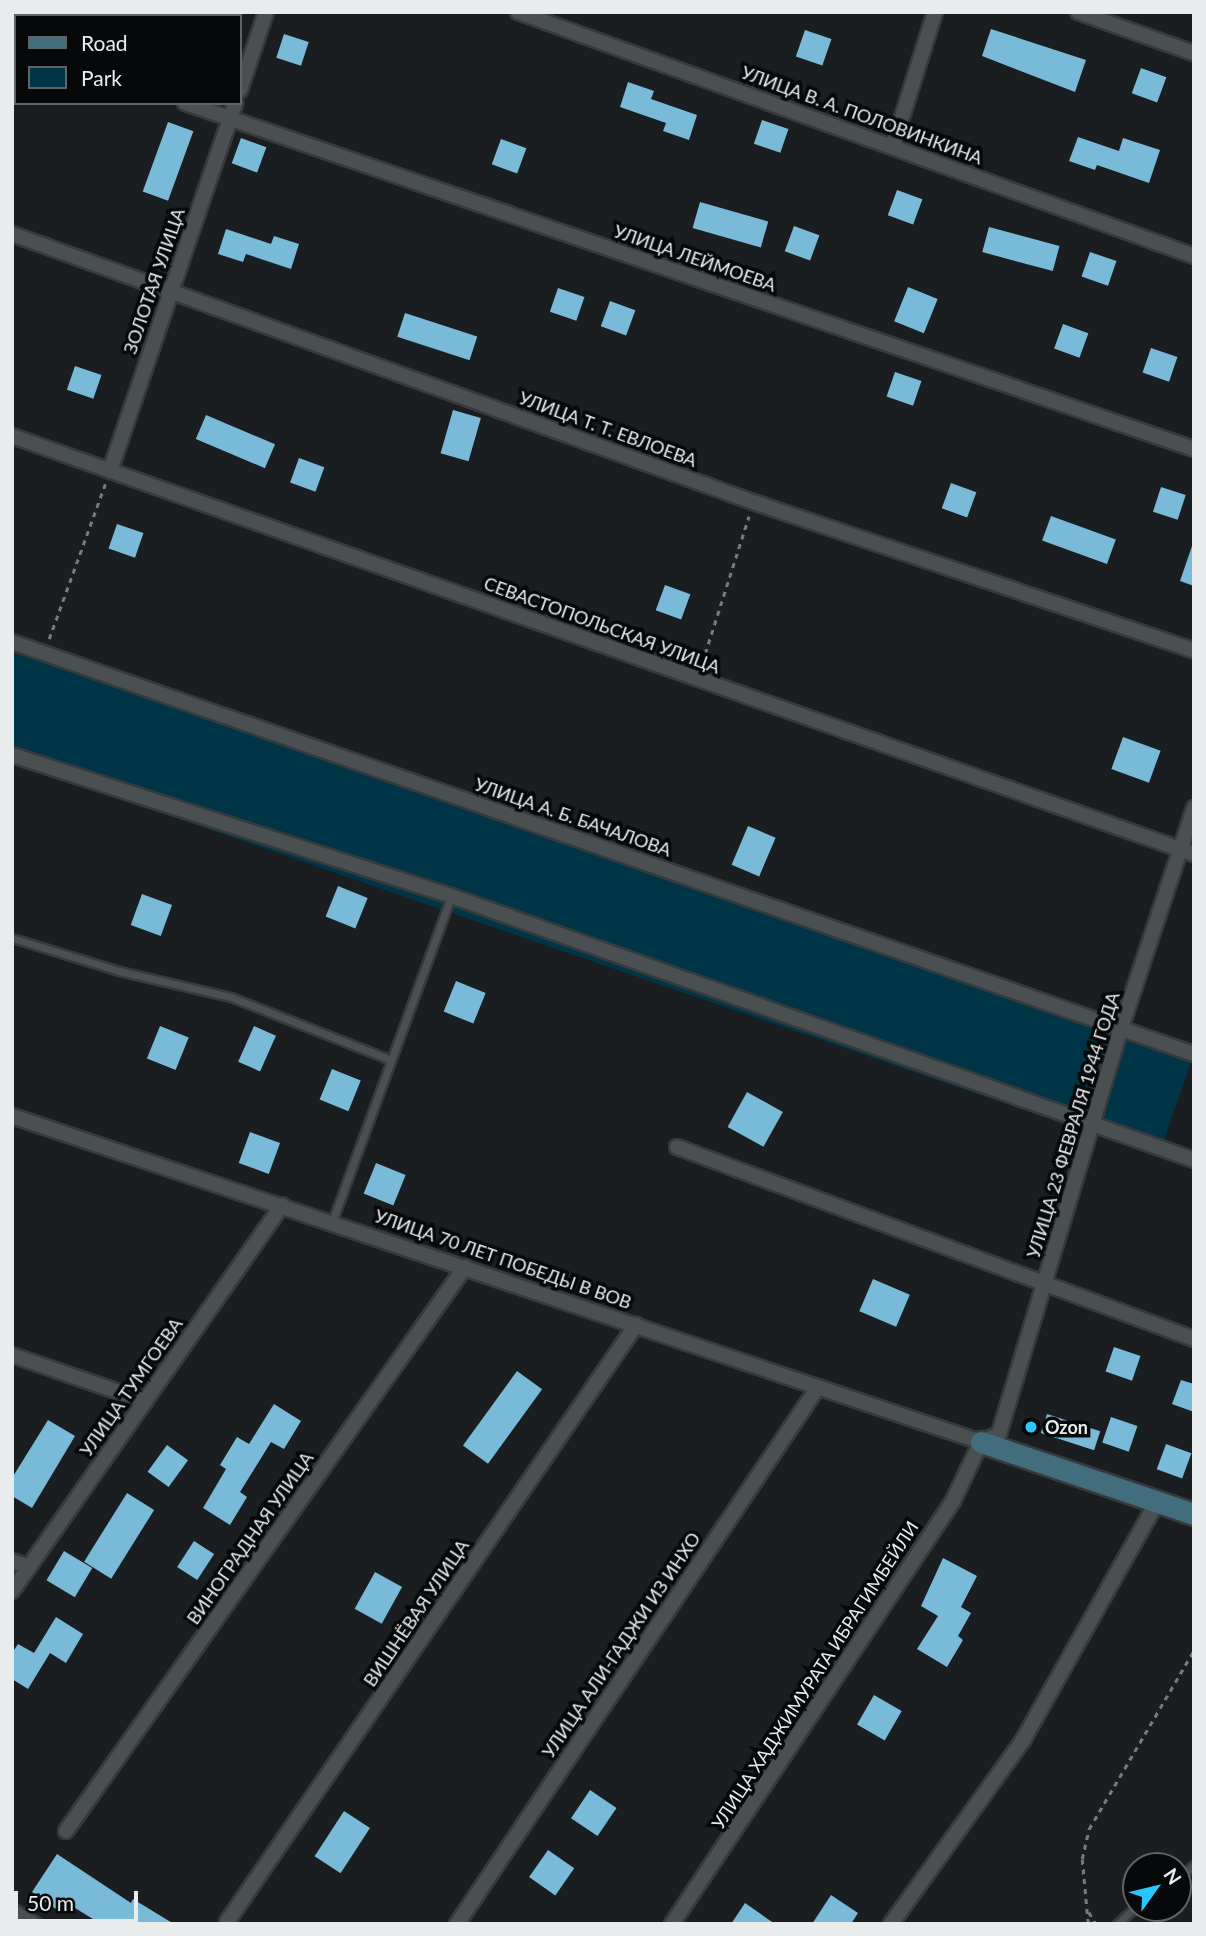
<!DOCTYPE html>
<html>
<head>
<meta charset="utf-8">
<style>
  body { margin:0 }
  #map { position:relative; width:1206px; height:1936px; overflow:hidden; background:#1a1e20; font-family:Lato,sans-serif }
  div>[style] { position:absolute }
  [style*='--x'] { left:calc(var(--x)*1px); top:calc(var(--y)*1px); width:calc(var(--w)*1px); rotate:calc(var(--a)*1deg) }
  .green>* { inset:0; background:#003548; transform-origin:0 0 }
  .building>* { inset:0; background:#78bad7; transform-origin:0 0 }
  .path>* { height:2.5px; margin-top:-1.25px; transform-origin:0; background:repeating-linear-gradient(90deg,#787b7d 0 5px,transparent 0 10px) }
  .roads { filter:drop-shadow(2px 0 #373a3c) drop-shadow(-2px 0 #373a3c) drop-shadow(0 2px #373a3c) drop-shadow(0 -2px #373a3c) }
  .lane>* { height:7px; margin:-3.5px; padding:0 3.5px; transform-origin:3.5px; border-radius:3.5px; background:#4a4f51 }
  .street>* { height:14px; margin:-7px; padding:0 7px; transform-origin:7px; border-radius:7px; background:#4a4f51 }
  .secondary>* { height:21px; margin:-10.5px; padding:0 10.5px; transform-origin:10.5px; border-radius:10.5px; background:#416d7d }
  .dots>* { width:19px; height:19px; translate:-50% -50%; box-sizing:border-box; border:4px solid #060809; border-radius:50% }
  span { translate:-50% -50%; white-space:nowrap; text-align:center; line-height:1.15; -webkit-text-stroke:7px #060809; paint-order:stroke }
  .street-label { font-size:18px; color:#e9eced }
  .poi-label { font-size:18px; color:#e9eced; font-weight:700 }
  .left { translate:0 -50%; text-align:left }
  .frame { position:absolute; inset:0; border:14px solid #e9eced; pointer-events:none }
  .legend { position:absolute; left:14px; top:14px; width:228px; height:91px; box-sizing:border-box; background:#060809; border:2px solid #616364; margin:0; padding:9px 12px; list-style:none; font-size:21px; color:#e9eced }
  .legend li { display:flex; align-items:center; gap:14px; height:35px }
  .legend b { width:35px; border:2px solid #616364 }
  .north { position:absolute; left:1122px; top:1852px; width:70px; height:70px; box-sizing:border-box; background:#060809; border:2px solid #616364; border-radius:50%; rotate:56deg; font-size:19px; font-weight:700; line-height:28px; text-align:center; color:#e9eced }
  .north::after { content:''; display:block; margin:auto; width:24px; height:32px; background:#28c8ff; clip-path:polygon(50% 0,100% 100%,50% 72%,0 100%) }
  .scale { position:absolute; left:14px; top:1891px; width:124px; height:32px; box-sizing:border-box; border:4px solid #e9eced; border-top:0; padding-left:9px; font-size:21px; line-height:24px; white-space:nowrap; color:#e9eced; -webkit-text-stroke:5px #060809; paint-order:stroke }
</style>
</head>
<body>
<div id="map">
  <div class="green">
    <div style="left:12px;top:643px;width:1251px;height:112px;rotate:19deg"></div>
  </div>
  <div class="building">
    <div style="clip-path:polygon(991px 29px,1086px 60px,1075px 92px,982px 56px)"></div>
    <div style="left:805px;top:30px;width:28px;height:28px;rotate:19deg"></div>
    <div style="left:284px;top:34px;width:26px;height:25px;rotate:18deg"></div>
    <div style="left:1141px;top:68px;width:27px;height:27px;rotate:20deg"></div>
    <div style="clip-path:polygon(628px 82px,654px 91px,651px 99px,697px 115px,689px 140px,663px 131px,666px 123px,620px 107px)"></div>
    <div style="left:762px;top:120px;width:28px;height:25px;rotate:19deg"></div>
    <div style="left:168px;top:122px;width:27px;height:74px;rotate:20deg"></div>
    <div style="clip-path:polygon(1078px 137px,1119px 151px,1123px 138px,1160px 150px,1149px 183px,1097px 165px,1095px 170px,1069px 161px)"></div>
    <div style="left:241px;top:138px;width:27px;height:27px;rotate:20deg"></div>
    <div style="left:501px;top:139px;width:27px;height:27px;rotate:20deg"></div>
    <div style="left:897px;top:190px;width:27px;height:27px;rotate:20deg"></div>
    <div style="left:700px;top:202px;width:71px;height:27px;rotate:16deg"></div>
    <div style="left:794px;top:226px;width:27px;height:27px;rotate:20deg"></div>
    <div style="left:989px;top:227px;width:73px;height:26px;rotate:15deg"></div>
    <div style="clip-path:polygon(226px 229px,271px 244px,274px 236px,299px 244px,291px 269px,246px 254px,243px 262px,218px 254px)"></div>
    <div style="left:1090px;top:252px;width:28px;height:26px;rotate:19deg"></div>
    <div style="left:908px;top:287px;width:32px;height:37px;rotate:22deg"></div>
    <div style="left:558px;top:288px;width:28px;height:25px;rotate:19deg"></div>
    <div style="left:610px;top:301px;width:27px;height:27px;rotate:20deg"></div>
    <div style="left:405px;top:313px;width:76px;height:25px;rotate:18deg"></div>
    <div style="left:1063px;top:324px;width:27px;height:26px;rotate:20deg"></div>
    <div style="left:1151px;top:348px;width:28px;height:26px;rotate:19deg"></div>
    <div style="left:75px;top:366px;width:28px;height:25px;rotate:19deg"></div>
    <div style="left:895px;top:372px;width:28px;height:26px;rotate:19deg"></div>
    <div style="left:453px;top:410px;width:29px;height:45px;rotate:16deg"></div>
    <div style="left:206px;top:415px;width:75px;height:26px;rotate:23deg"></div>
    <div style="left:299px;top:458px;width:27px;height:26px;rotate:20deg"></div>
    <div style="left:951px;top:483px;width:27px;height:27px;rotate:20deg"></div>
    <div style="left:1161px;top:487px;width:26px;height:26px;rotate:18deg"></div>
    <div style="left:1051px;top:516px;width:69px;height:26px;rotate:20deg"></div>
    <div style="left:117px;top:524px;width:28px;height:26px;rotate:19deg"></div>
    <div style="clip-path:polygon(1192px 546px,1194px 547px,1194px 586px,1180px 581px)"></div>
    <div style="left:665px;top:585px;width:27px;height:27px;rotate:20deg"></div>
    <div style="left:1123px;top:737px;width:40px;height:34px;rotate:20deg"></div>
    <div style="left:748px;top:826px;width:30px;height:42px;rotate:23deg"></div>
    <div style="left:338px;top:886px;width:32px;height:33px;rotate:22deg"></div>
    <div style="left:142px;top:894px;width:32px;height:33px;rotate:20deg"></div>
    <div style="left:456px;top:981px;width:32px;height:33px;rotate:22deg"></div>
    <div style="left:160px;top:1026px;width:31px;height:35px;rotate:22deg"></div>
    <div style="left:254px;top:1026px;width:24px;height:39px;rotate:24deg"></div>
    <div style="left:332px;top:1069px;width:31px;height:33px;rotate:22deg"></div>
    <div style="left:747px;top:1092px;width:41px;height:40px;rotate:29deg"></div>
    <div style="left:250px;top:1132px;width:32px;height:33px;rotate:20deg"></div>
    <div style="left:376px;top:1163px;width:32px;height:33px;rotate:22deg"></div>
    <div style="left:873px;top:1279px;width:40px;height:35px;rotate:23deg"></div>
    <div style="left:1114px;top:1347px;width:28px;height:26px;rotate:19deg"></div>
    <div style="left:517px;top:1371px;width:31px;height:92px;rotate:36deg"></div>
    <div style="clip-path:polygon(1181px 1380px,1194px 1384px,1194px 1412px,1172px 1404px)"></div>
    <div style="clip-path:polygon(274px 1404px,301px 1421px,284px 1449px,271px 1442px,240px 1492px,247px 1497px,230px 1525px,203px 1508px,226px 1469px,220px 1465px,237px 1437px,249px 1444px)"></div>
    <div style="left:1047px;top:1414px;width:56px;height:20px;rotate:18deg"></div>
    <div style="left:1111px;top:1417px;width:28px;height:27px;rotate:19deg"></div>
    <div style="clip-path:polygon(48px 1420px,75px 1436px,32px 1508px,12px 1496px,12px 1478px)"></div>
    <div style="left:1166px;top:1444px;width:27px;height:27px;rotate:20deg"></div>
    <div style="left:167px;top:1445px;width:26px;height:33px;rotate:36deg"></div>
    <div style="left:127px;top:1493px;width:32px;height:81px;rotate:32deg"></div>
    <div style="left:194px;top:1541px;width:24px;height:31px;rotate:33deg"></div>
    <div style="left:64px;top:1551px;width:33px;height:34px;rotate:31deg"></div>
    <div style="clip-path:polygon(943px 1558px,977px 1576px,961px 1607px,971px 1613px,958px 1636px,963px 1640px,947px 1667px,917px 1649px,938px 1616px,921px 1606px)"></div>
    <div style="left:375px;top:1572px;width:31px;height:42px;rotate:29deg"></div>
    <div style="clip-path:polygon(56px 1617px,83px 1634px,66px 1663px,50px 1653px,28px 1689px,12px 1679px,12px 1653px,18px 1644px,34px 1653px)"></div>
    <div style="left:874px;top:1695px;width:32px;height:34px;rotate:30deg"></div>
    <div style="left:590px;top:1790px;width:32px;height:34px;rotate:34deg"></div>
    <div style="left:344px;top:1811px;width:31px;height:54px;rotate:33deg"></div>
    <div style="left:548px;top:1850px;width:32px;height:33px;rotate:35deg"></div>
    <div style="clip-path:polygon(57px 1854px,131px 1903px,133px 1899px,174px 1924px,101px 1924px,62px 1900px,56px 1909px,32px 1892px)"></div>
    <div style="clip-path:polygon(831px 1895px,858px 1913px,851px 1924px,812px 1924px)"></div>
    <div style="clip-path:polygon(745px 1903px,775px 1924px,731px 1924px)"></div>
  </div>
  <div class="path">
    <div style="--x:49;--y:639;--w:165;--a:-70.1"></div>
    <div style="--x:702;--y:663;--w:154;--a:-72.3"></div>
    <div style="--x:1089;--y:1912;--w:14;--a:60"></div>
    <div style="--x:1088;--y:1924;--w:65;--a:-95.3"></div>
    <div style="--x:1082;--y:1859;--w:31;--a:-77"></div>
    <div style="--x:1089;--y:1829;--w:208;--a:-59.6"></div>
  </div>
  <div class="roads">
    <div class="lane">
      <div style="--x:12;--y:938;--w:112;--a:17.1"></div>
      <div style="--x:119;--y:971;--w:115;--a:13.1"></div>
      <div style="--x:231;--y:997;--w:172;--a:21.5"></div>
      <div style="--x:332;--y:1222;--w:347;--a:-69.9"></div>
      <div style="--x:1178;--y:1879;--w:21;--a:-41"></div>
      <div style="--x:1117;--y:1924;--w:25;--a:-42"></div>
    </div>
    <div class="street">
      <div style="--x:518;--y:12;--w:719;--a:19.85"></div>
      <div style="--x:1078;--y:12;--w:123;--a:19.5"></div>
      <div style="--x:12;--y:42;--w:4;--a:14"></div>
      <div style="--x:240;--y:90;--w:82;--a:-71.6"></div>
      <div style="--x:185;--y:103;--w:1067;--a:18.93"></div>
      <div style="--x:893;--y:146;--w:140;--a:-72.6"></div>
      <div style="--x:12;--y:234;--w:788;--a:19.88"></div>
      <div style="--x:753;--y:502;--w:465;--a:18.6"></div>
      <div style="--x:12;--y:436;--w:1254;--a:19.48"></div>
      <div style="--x:110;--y:471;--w:389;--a:-71.2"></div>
      <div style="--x:12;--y:642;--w:1252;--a:19.22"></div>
      <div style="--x:12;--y:755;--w:461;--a:17.8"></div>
      <div style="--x:451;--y:896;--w:789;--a:19.56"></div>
      <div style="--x:12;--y:1116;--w:1022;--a:18.59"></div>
      <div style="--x:677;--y:1147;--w:552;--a:20.37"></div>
      <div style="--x:12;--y:1355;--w:141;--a:19.1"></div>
      <div style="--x:981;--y:1442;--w:20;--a:-24"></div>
      <div style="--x:999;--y:1434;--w:424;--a:-73.3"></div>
      <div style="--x:1121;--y:1028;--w:232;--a:-71.6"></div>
      <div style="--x:12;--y:1561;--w:18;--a:19"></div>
      <div style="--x:12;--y:1591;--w:471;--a:-55"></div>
      <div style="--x:66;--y:1831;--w:691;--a:-54.72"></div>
      <div style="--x:12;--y:1911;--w:26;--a:31"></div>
      <div style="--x:227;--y:1922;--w:724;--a:-55.59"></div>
      <div style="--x:457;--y:1924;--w:647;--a:-56.09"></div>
      <div style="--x:672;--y:1924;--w:508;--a:-56.4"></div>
      <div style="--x:953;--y:1501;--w:65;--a:-64.6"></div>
      <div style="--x:891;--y:1924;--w:226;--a:-54.3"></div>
      <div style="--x:1023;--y:1740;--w:273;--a:-60.6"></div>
    </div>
    <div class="secondary">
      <div style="--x:981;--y:1442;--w:225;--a:18.7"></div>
    </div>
  </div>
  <div class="dots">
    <div style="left:1031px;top:1427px;background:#28c8ff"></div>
  </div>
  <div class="street-label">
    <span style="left:862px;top:115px;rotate:20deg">УЛИЦА В. А. ПОЛОВИНКИНА</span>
    <span style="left:695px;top:258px;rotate:19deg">УЛИЦА ЛЕЙМОЕВА</span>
    <span style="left:154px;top:281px;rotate:-71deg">ЗОЛОТАЯ УЛИЦА</span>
    <span style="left:608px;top:429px;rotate:20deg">УЛИЦА Т. Т. ЕВЛОЕВА</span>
    <span style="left:602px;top:625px;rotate:20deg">СЕВАСТОПОЛЬСКАЯ УЛИЦА</span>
    <span style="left:573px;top:817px;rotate:19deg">УЛИЦА А. Б. БАЧАЛОВА</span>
    <span style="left:1073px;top:1125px;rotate:-73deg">УЛИЦА 23 ФЕВРАЛЯ 1944 ГОДА</span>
    <span style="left:503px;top:1259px;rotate:19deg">УЛИЦА 70 ЛЕТ ПОБЕДЫ В ВОВ</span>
    <span style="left:131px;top:1387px;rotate:-55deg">УЛИЦА ТУМГОЕВА</span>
    <span style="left:250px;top:1538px;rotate:-55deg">ВИНОГРАДНАЯ УЛИЦА</span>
    <span style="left:416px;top:1613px;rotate:-56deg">ВИШНЁВАЯ УЛИЦА</span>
    <span style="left:621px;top:1645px;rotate:-56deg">УЛИЦА АЛИ-ГАДЖИ ИЗ ИНХО</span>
    <span style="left:815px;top:1675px;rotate:-57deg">УЛИЦА ХАДЖИМУРАТА ИБРАГИМБЕЙЛИ</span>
  </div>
  <div class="poi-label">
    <span class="left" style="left:1045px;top:1427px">Ozon</span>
  </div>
  <div class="frame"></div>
  <ul class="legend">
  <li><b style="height:9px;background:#416d7d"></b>Road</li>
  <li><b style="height:19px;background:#003548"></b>Park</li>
  </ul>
  <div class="north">N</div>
  <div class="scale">50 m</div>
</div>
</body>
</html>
